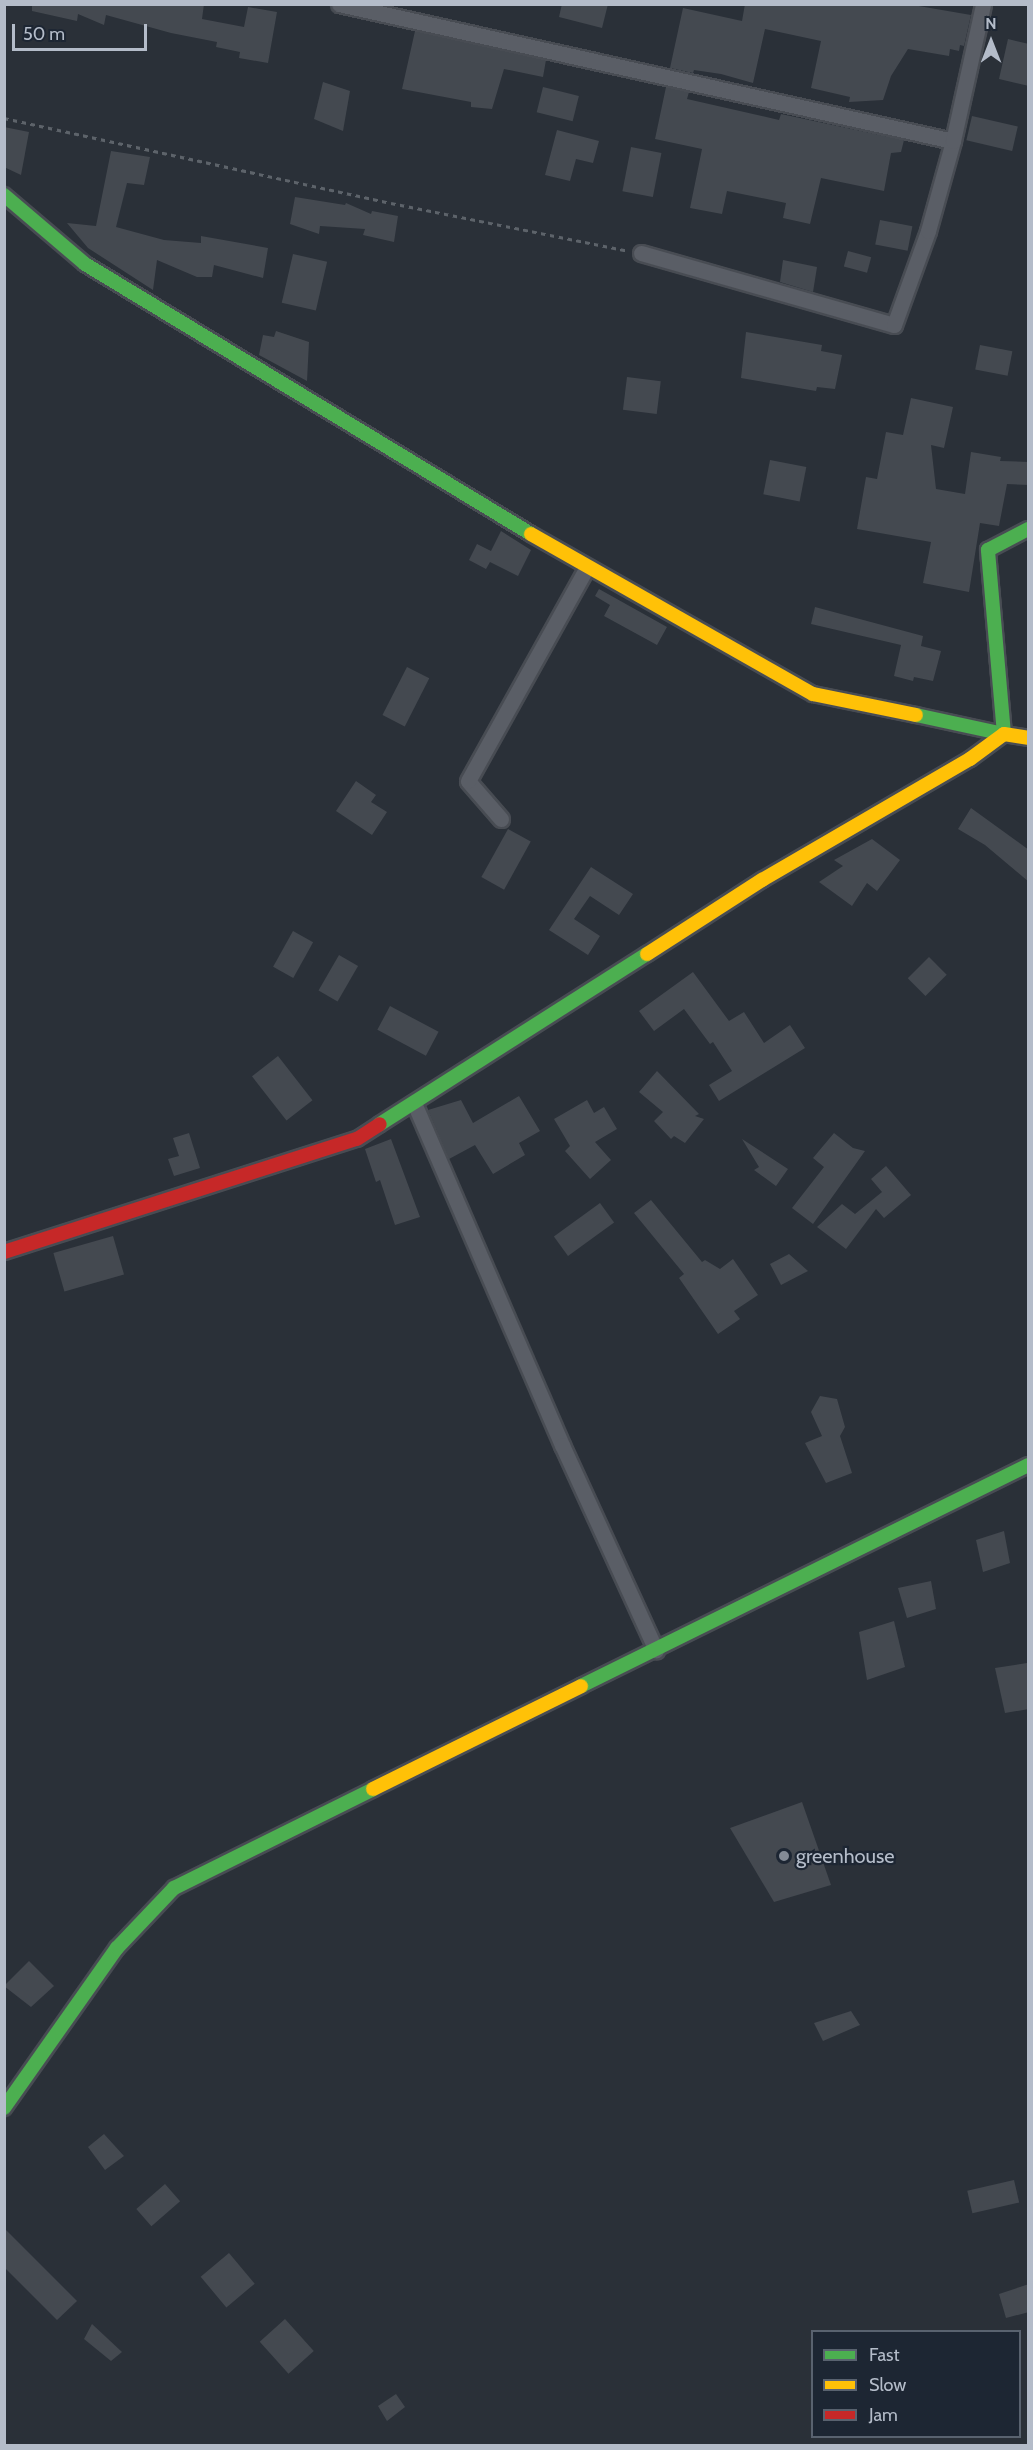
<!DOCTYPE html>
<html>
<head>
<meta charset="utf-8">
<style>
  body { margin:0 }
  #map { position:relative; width:1033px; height:2450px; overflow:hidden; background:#2a3038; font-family:Cabin,sans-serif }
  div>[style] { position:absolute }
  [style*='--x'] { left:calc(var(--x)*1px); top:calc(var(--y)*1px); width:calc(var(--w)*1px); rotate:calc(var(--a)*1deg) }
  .building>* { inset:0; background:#444950; transform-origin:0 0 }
  .path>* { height:3px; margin-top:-1.5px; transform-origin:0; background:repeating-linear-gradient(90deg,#5d636a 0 4.5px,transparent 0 9px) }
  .roads { filter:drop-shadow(2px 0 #484c53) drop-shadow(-2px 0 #484c53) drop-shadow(0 2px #484c53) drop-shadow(0 -2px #484c53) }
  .street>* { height:15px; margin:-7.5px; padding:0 7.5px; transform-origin:7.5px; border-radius:7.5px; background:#5a5e66 }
  .fast>* { height:14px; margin:-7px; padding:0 7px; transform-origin:7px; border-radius:7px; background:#4caf50 }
  .slow>* { height:14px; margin:-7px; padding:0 7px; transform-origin:7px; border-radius:7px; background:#ffc107 }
  .jam>* { height:14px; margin:-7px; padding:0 7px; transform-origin:7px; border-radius:7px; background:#c62828 }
  .dots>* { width:16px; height:16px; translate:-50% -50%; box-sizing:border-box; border:3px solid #1d2633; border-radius:50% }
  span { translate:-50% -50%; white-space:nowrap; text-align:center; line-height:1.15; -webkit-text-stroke:4.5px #1d2633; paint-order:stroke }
  .poi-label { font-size:20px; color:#b4bcc9 }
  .left { translate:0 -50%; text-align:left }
  .frame { position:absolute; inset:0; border:6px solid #b4bcc9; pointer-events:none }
  .legend { position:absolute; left:811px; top:2330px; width:210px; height:108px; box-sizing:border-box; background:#1d2633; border:2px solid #59626f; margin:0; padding:8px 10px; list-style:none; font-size:18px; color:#b4bcc9 }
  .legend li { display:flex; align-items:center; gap:12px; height:30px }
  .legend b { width:30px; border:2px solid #59626f }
  .north { position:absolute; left:961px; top:12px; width:60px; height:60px; -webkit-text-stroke:4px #1d2633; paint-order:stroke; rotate:0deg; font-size:16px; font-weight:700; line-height:24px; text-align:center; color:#b4bcc9 }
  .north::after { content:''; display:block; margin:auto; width:21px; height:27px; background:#b4bcc9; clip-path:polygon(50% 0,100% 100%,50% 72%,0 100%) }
  .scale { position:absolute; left:12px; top:24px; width:135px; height:27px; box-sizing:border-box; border:3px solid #b4bcc9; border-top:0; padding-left:8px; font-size:18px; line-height:21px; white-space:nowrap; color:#b4bcc9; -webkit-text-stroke:4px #1d2633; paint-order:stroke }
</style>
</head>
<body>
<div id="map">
  <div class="building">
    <div style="clip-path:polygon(32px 4px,204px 4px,202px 19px,244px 27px,248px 7px,277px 12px,268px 63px,239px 58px,240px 52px,216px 47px,217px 42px,171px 33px,106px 15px,104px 25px,78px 14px,77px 21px,32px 11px)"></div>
    <div style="clip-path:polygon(562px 4px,608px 4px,602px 28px,559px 17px)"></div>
    <div style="clip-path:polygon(745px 4px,907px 4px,971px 15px,964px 46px,960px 45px,959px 51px,950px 49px,949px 56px,908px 49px,891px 76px,883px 100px,849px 102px,850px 97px,811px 88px,821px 41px,765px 29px,753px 83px,721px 74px,694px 70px,693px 73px,670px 68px,683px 8px,742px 21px)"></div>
    <div style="clip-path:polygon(415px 31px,546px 60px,543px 77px,504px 69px,492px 109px,471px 107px,471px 102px,402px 89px)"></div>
    <div style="clip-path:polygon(1008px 39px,1029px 44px,1029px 86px,999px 79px)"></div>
    <div style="clip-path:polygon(323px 82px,350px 91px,343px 131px,314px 119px)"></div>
    <div style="left:543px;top:87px;width:37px;height:26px;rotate:14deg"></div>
    <div style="clip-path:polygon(666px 87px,689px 92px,687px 99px,779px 120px,781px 114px,904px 140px,901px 152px,891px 153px,884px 191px,821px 178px,810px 224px,783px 218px,786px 203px,727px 191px,722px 214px,690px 208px,702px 149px,655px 139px)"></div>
    <div style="left:972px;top:116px;width:47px;height:25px;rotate:13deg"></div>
    <div style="clip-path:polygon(4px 127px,29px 132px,21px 175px,4px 167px)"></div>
    <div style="clip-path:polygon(557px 130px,599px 141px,593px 163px,576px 159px,570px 181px,545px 175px)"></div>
    <div style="left:631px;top:147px;width:31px;height:45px;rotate:11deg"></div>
    <div style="clip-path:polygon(111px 151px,150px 157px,144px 185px,127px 183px,116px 227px,164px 240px,201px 243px,201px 236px,268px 248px,263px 278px,214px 265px,212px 277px,197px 277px,157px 260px,153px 290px,88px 248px,67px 223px,96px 226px)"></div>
    <div style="clip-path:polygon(295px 197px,345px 205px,346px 203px,371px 214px,372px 211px,398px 216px,394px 242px,363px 235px,365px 229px,320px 226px,319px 234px,290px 224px)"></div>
    <div style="left:880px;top:220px;width:33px;height:25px;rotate:11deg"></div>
    <div style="left:848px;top:251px;width:24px;height:16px;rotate:15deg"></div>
    <div style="left:293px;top:254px;width:35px;height:50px;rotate:13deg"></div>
    <div style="clip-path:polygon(783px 260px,817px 267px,813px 292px,780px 282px)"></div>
    <div style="clip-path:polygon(276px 331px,309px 342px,307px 381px,259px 355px,263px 335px,274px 337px)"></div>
    <div style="clip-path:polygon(746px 332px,822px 345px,821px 351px,842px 355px,835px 389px,817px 387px,816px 391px,741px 378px)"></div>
    <div style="left:980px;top:345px;width:33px;height:25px;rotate:11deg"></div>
    <div style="left:627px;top:377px;width:34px;height:33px;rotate:7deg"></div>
    <div style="clip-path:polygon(911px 398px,953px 407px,944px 448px,931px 445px,936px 489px,965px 494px,971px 452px,1001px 457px,1000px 461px,1029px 462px,1029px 485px,1007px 484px,999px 526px,980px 523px,969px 592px,923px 583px,931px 542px,857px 529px,866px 477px,877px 479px,886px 432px,903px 435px)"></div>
    <div style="left:770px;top:460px;width:37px;height:35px;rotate:11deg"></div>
    <div style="clip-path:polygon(501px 531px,531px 550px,518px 576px,490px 562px,486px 569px,469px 560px,477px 544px,491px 551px)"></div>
    <div style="clip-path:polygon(599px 589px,667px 627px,657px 645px,604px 616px,610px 605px,595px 596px)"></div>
    <div style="clip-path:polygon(815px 607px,923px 636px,921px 646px,941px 651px,933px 681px,914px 677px,913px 681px,894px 676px,901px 645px,811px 624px)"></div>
    <div style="left:407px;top:667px;width:25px;height:54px;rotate:27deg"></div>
    <div style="clip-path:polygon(356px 781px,376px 795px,371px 802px,387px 812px,372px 835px,336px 811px)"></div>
    <div style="clip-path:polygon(971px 808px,1029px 850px,1029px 882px,985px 845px,958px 829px)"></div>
    <div style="left:508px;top:829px;width:26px;height:55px;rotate:29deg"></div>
    <div style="clip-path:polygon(872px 839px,900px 860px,877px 891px,867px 883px,852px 906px,819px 882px,843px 866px,834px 860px)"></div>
    <div style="clip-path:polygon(591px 867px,633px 894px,619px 915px,590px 896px,574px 919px,600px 936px,588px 955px,549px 930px)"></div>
    <div style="left:293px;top:931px;width:23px;height:41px;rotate:29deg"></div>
    <div style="left:339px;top:955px;width:22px;height:41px;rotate:30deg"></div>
    <div style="left:929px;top:957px;width:25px;height:30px;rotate:45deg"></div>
    <div style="clip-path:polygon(693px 972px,729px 1021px,744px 1012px,764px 1043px,790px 1025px,805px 1048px,719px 1101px,709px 1085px,732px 1071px,713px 1042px,710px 1044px,684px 1009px,654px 1031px,639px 1011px)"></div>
    <div style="left:390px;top:1006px;width:55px;height:27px;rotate:28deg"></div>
    <div style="left:278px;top:1056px;width:56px;height:33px;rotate:52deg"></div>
    <div style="clip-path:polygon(657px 1071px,699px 1114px,695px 1116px,704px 1119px,685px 1143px,674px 1136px,671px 1139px,654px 1121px,663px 1112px,639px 1092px)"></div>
    <div style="clip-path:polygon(519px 1096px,540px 1131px,519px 1143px,525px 1155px,493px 1174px,475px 1145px,449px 1159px,428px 1110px,461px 1100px,473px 1123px)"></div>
    <div style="clip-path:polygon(587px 1100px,594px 1113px,604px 1107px,617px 1129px,595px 1142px,611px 1160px,590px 1179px,565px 1151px,570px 1146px,554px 1119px)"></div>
    <div style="clip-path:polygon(189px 1133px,200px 1168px,174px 1176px,168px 1159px,179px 1156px,173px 1138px)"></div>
    <div style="clip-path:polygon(834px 1133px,853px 1148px,865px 1151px,813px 1224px,792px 1208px,824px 1167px,813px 1158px)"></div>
    <div style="clip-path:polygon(391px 1139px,420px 1217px,395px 1225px,380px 1180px,376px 1182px,365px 1149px)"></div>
    <div style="clip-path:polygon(742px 1139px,788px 1169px,776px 1186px,754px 1170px,759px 1167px)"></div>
    <div style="clip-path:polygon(886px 1166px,911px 1195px,884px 1218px,876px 1209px,846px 1249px,817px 1227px,842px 1204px,855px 1214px,882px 1192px,871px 1179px)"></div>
    <div style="clip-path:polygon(651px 1200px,702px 1262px,705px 1260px,720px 1269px,733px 1259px,758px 1295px,734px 1311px,740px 1319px,718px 1334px,679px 1278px,684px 1274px,634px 1213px)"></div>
    <div style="left:600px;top:1203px;width:24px;height:57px;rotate:54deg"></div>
    <div style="left:113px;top:1236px;width:40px;height:62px;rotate:74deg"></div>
    <div style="clip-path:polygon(789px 1254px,808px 1271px,781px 1285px,770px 1264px)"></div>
    <div style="clip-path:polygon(820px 1396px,837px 1399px,845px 1427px,840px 1436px,852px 1473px,826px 1483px,805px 1443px,822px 1436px,811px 1412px)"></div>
    <div style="clip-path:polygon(1004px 1531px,1010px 1563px,983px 1572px,976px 1540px)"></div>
    <div style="clip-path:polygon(931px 1581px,936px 1609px,907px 1618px,898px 1588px)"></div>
    <div style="clip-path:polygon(894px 1621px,905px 1667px,867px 1680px,859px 1632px)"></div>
    <div style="clip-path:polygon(1027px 1663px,1029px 1709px,1005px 1713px,995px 1668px)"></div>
    <div style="clip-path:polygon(802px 1802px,831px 1885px,774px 1902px,730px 1828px)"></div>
    <div style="clip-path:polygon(29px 1961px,54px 1986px,31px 2007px,4px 1986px)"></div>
    <div style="clip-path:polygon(851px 2011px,860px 2025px,823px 2041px,814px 2023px)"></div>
    <div style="clip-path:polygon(104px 2134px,124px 2156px,105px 2170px,88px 2147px)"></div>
    <div style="left:1014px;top:2180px;width:23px;height:48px;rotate:77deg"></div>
    <div style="left:165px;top:2184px;width:23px;height:38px;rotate:49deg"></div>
    <div style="clip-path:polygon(4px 2228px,77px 2301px,57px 2320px,4px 2267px)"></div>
    <div style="left:229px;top:2253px;width:40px;height:37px;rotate:50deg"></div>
    <div style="clip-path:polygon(1029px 2284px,1029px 2312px,1006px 2318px,999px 2294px)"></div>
    <div style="left:285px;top:2319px;width:43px;height:34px;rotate:48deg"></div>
    <div style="clip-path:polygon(92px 2324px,122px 2352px,111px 2361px,84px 2339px)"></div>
    <div style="clip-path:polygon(396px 2394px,405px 2407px,387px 2421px,378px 2406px)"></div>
  </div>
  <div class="path">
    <div style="--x:4;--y:118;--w:396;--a:12.4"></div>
    <div style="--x:391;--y:203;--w:239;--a:11.4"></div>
  </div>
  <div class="roads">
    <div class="street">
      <div style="--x:339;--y:4;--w:629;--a:12.58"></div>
      <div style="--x:641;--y:253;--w:263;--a:15.9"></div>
      <div style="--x:894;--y:325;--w:100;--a:-70.1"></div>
      <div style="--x:928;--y:231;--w:93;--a:-74.5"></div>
      <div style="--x:953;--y:141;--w:140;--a:-77.6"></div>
      <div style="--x:501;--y:819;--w:50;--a:-131"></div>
      <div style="--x:468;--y:781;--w:245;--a:-60.9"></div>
      <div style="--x:414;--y:1103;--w:373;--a:66.6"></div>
      <div style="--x:562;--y:1445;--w:226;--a:65.4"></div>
    </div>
    <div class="fast">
      <div style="--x:4;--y:195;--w:106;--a:40.4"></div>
      <div style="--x:85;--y:264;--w:521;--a:31.19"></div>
      <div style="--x:916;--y:715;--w:90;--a:12.2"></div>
      <div style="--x:1004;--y:734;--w:185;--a:-95"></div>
      <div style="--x:988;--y:550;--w:45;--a:-27.7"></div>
      <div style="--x:380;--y:1124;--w:317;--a:-32.5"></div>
      <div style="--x:581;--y:1686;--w:499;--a:-26.3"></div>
      <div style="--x:4;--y:2108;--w:196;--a:-54.8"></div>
      <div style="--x:117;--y:1948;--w:83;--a:-46.5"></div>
      <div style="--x:174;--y:1888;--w:222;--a:-26.4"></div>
    </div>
    <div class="slow">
      <div style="--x:531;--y:534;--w:324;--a:29.6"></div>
      <div style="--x:813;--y:694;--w:105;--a:11.5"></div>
      <div style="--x:647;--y:954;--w:137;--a:-32.8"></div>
      <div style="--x:762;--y:880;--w:241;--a:-30.2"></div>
      <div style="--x:970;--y:759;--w:42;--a:-36.3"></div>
      <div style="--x:1004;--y:734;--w:24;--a:9"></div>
      <div style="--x:373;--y:1789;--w:232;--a:-26.3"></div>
    </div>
    <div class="jam">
      <div style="--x:4;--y:1252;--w:371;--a:-17.8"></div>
      <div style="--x:357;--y:1139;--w:27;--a:-33"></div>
    </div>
  </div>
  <div class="dots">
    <div style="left:784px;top:1856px;background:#848b96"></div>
  </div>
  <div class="poi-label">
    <span class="left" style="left:796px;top:1856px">greenhouse</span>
  </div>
  <div class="frame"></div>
  <ul class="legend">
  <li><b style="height:8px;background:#4caf50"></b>Fast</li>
  <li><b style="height:8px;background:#ffc107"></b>Slow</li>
  <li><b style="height:8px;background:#c62828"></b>Jam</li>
  </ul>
  <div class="north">N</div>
  <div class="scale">50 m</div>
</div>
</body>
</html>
